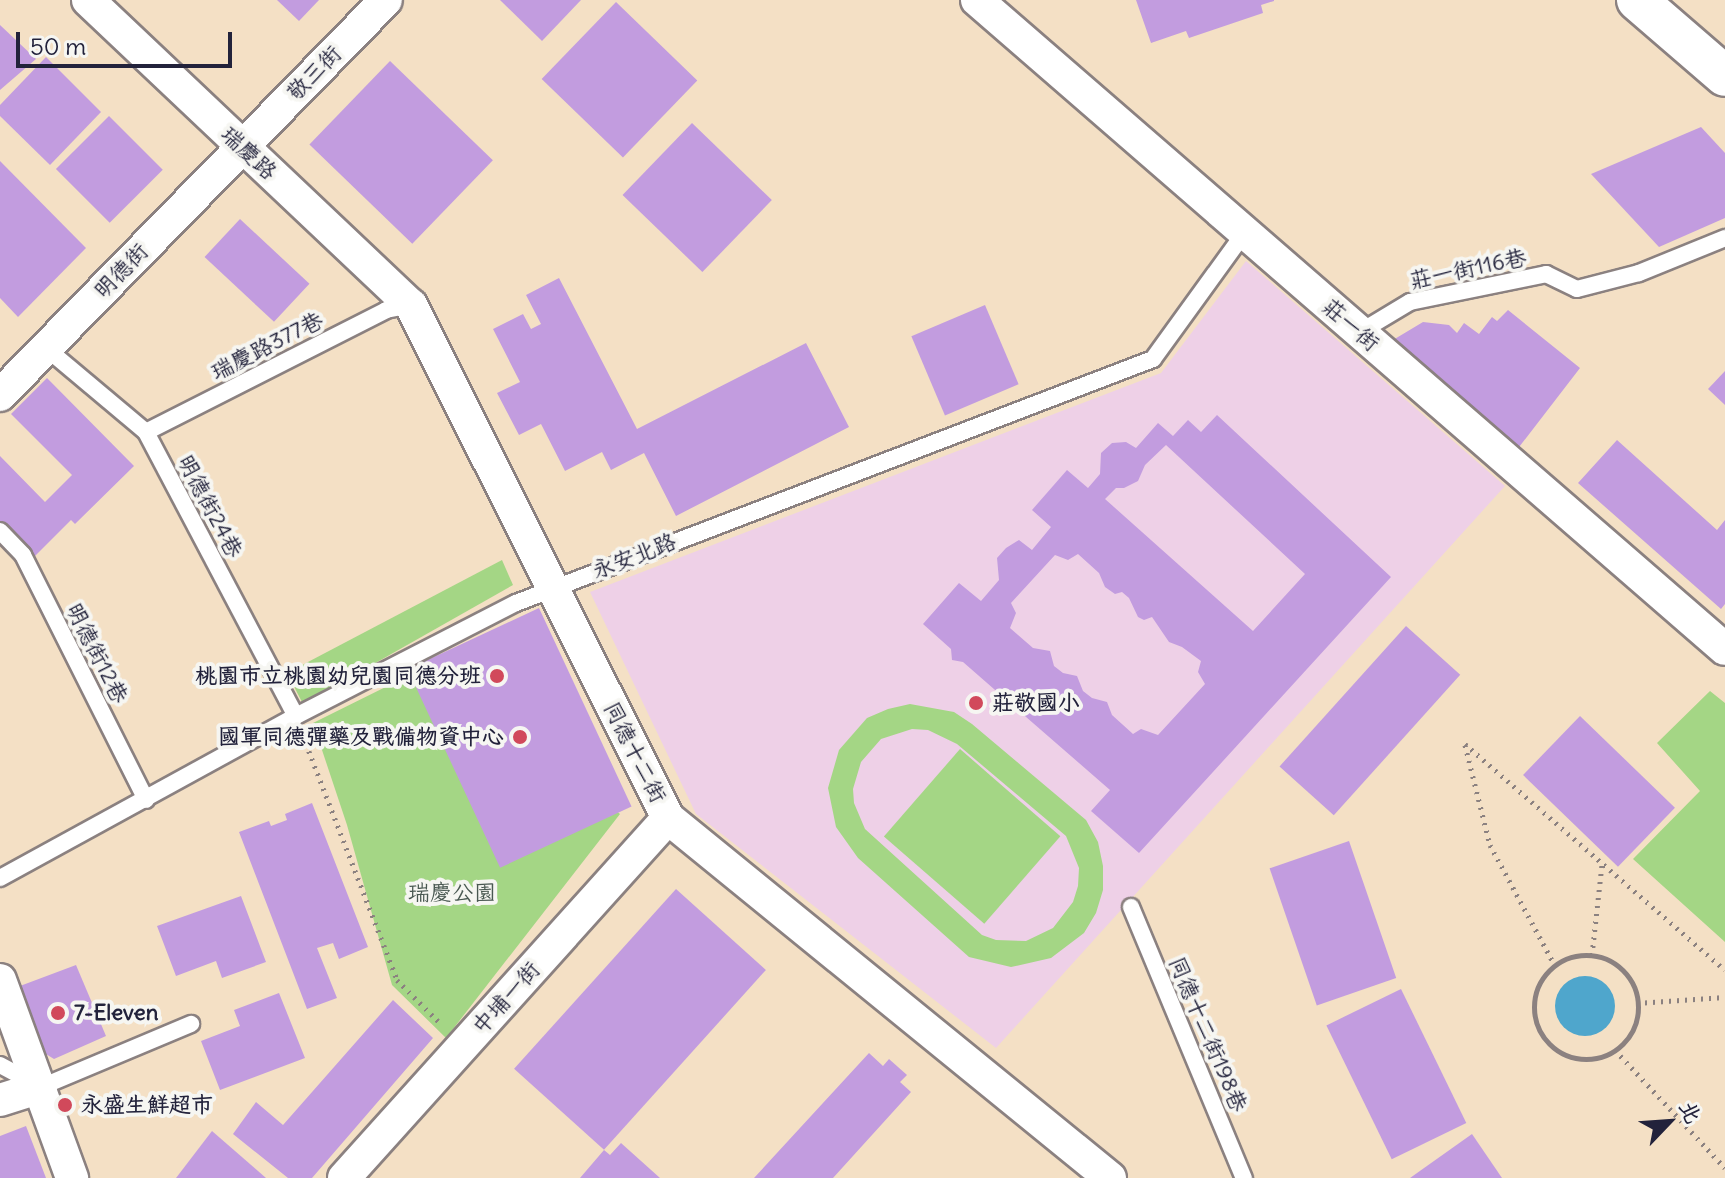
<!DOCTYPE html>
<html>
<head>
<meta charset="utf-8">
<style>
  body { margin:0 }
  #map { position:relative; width:1725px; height:1178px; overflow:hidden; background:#f4e0c5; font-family:Delius,"LXGW WenKai TC",sans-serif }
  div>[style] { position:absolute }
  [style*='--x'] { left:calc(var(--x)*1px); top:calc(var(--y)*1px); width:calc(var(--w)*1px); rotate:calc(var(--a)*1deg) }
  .built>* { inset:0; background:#eed0e7 }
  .green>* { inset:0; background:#a4d685; transform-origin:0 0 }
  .water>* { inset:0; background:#4fa6cc }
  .round { border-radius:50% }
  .building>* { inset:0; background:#c29cdf; transform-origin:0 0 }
  .path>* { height:5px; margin-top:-2.5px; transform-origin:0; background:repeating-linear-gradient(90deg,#8b8180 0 2px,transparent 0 8px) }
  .path>.ring { margin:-2.5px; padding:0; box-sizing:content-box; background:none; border:5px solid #8b8180; border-radius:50% }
  .roads { filter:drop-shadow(2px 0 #8b8180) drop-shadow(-2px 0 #8b8180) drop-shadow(0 2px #8b8180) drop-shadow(0 -2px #8b8180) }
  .service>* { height:16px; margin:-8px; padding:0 8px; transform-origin:8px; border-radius:8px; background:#fff }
  .minor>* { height:32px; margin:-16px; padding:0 16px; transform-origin:16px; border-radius:16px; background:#fff }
  .tertiary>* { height:40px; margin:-20px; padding:0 20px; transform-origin:20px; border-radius:20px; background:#fff }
  .dots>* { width:22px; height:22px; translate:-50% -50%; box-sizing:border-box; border:4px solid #f6f6f2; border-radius:50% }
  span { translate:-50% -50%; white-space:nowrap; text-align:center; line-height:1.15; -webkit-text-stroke:8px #f6f6f2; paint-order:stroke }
  .street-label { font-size:22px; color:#22223b }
  .poi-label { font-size:22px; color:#22223b; font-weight:700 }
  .right { translate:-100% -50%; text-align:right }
  .left { translate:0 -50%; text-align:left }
  .park-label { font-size:22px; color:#495851 }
  .north { position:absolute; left:1629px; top:1082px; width:80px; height:80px; -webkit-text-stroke:6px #f6f6f2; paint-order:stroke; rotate:65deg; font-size:22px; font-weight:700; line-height:32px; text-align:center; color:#22223b }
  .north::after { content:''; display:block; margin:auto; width:28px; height:36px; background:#22223b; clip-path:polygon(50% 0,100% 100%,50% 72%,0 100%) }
  .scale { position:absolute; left:16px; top:32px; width:216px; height:36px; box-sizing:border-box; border:4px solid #22223b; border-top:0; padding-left:10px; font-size:24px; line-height:28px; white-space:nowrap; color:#22223b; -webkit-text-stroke:6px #f6f6f2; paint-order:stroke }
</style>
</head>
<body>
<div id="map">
  <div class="built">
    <div style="clip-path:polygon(1246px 261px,1505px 486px,996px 1048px,696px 814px,590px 592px,1161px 373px)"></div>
  </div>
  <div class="green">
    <div style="clip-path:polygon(502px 560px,513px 585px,303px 704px,287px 673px)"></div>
    <div style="clip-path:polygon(438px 661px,620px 814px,446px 1038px,392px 985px,347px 825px,313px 723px)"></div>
    <div style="clip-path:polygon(1710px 691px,1725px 703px,1725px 942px,1633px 859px,1700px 791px,1657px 743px)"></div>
    <div style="clip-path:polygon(evenodd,910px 704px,954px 712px,972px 724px,1086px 820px,1098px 842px,1103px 866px,1103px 890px,1096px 913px,1084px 933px,1051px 958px,1011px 967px,969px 957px,858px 858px,836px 827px,828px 788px,839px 750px,867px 718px,888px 709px,910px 704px,912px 729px,928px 730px,957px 744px,1066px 836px,1079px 868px,1078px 886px,1073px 902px,1053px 928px,1026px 941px,996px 940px,982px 935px,865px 829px,854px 803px,853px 789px,861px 762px,881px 739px,912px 729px)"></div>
    <div style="left:960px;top:749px;width:133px;height:116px;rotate:41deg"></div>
  </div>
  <div class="water">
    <div class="round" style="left:1555px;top:976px;width:60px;height:60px"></div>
  </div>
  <div class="building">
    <div style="clip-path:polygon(277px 0,319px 0,299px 21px)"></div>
    <div style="clip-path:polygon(500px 0,581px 0,542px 41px)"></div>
    <div style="clip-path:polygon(1136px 0,1274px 0,1274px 1px,1261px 5px,1263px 13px,1189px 38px,1186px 31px,1151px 43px)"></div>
    <div style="left:616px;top:2px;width:113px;height:107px;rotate:44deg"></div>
    <div style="clip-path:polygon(0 25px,36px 59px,0 90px)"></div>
    <div style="clip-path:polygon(46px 57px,101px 112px,50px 165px,0 116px,0 105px)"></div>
    <div style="left:390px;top:61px;width:143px;height:116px;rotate:44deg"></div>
    <div style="left:109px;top:116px;width:76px;height:75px;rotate:45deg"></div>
    <div style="left:692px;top:123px;width:111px;height:100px;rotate:44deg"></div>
    <div style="clip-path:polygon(1701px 127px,1725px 153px,1725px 218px,1659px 247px,1591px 174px)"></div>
    <div style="clip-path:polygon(0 161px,86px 248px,18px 317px,0 298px)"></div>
    <div style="left:240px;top:219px;width:95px;height:52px;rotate:43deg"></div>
    <div style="clip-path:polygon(559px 278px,637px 429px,806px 343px,849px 427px,676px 516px,644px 453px,611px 470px,602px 452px,565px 471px,541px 424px,519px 435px,497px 393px,520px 382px,493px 329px,523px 314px,531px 329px,541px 324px,526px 295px)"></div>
    <div style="left:985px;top:305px;width:86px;height:80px;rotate:67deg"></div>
    <div style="clip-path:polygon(1508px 310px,1580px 368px,1516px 451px,1393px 340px,1423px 322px,1449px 325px,1457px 333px,1464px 323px,1479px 334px,1492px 317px,1497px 321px)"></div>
    <div style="clip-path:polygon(1725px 371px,1725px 405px,1708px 389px)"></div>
    <div style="clip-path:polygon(47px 378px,134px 466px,75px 524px,71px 520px,34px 557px,0 522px,0 456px,45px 502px,72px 475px,11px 414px)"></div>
    <div style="clip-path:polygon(evenodd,1217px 415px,1391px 577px,1139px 853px,1091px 811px,1110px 790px,963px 662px,952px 660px,951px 649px,923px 624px,959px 583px,981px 601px,999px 580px,997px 558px,1006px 548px,1019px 540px,1032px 550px,1051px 527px,1032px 510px,1067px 470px,1088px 488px,1100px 474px,1101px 453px,1112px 443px,1126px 442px,1136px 448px,1158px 423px,1173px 436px,1188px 420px,1201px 432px,1217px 415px,1166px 445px,1305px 574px,1253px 631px,1105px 499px,1116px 488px,1124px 488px,1138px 481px,1145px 465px,1166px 445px,1217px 415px,1078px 554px,1099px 573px,1105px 587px,1115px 594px,1122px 592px,1129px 598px,1138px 617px,1144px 620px,1152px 617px,1169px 642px,1182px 647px,1201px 661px,1198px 672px,1205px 684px,1158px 735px,1141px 729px,1133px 734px,1112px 715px,1107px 702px,1092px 698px,1083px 691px,1077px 676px,1063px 673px,1054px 666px,1050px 651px,1033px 648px,1010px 628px,1016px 613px,1011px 603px,1055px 555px,1068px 560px,1078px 554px)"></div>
    <div style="clip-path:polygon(1617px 440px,1717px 530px,1725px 520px,1725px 604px,1721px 609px,1578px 483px)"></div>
    <div style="left:539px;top:608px;width:219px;height:145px;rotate:65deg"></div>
    <div style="left:1406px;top:626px;width:73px;height:189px;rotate:42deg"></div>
    <div style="left:1580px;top:716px;width:132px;height:82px;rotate:44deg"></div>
    <div style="clip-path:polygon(312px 803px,368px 947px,339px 959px,333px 943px,317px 948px,337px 998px,307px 1009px,239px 832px,269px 821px,271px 826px,287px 820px,285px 814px)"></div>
    <div style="left:1349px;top:841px;width:145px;height:84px;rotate:71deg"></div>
    <div style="left:676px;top:889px;width:121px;height:242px;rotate:42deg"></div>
    <div style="clip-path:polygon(241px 896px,266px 962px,222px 978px,216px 961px,176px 976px,157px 926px)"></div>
    <div style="clip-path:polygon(76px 965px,106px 1036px,54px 1059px,33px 1046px,12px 989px)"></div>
    <div style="left:1401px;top:989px;width:149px;height:83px;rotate:64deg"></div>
    <div style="clip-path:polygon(279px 993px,305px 1058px,220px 1090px,201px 1041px,240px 1026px,234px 1010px)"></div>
    <div style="clip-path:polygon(393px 1000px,433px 1038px,312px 1178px,288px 1178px,233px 1134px,256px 1102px,283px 1125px)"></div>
    <div style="clip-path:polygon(869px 1053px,883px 1066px,889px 1059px,907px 1075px,900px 1082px,911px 1092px,833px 1178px,754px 1178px)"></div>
    <div style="clip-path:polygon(26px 1126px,46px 1178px,0 1178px,0 1136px)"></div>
    <div style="clip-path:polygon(212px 1131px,266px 1178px,176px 1178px)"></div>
    <div style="clip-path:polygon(1472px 1134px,1502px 1178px,1410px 1178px)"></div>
    <div style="clip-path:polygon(621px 1143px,660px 1178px,580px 1178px,604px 1150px,610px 1155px)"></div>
  </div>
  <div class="path">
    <div style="--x:303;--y:736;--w:261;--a:68.9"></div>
    <div style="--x:397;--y:980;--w:64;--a:45"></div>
    <div style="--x:1465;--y:744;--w:344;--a:41"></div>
    <div style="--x:1465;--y:745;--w:103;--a:76"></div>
    <div style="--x:1490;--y:845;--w:135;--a:61.7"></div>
    <div style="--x:1592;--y:955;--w:91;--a:-83.7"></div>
    <div class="ring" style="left:1534px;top:955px;width:99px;height:99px"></div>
    <div style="--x:1637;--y:1003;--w:88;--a:-3.9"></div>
    <div style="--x:1615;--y:1050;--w:161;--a:47"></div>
  </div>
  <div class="roads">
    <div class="service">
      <div style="--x:1360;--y:332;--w:58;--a:-31"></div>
      <div style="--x:1410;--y:302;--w:139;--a:-11.6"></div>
      <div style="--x:1546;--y:274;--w:34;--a:26"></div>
      <div style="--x:1577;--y:289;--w:64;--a:-14.5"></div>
      <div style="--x:1639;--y:273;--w:93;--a:-22.1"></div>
      <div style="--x:46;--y:348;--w:131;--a:40"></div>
      <div style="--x:146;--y:432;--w:321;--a:62.2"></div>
      <div style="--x:146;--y:432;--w:269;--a:-26.9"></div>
      <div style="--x:386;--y:310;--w:25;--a:-11"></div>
      <div style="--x:0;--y:531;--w:33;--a:46"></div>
      <div style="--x:23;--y:555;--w:274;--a:63.3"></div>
      <div style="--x:0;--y:878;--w:337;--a:-28.7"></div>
      <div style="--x:296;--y:716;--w:247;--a:-27.2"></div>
      <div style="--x:516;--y:603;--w:682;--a:-20.96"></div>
      <div style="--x:1153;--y:359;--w:157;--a:-54.1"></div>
      <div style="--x:1131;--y:907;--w:294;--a:67.4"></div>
      <div style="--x:0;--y:1065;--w:47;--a:28.2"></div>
      <div style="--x:41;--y:1087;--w:163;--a:-22.8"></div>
    </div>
    <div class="minor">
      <div style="--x:88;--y:0;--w:444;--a:43.4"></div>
      <div style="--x:411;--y:305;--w:574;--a:63.39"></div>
      <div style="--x:668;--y:818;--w:570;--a:39.16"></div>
      <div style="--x:977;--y:0;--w:990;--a:40.95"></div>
      <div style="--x:0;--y:395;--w:552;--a:-45.66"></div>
      <div style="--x:0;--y:980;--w:211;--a:70"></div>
      <div style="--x:0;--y:1100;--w:43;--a:-17.6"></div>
      <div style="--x:344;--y:1178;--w:484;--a:-48"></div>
    </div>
    <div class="tertiary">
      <div style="--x:1637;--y:0;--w:116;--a:40.8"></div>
    </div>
  </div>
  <div class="dots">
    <div style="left:497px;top:676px;background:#d1495b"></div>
    <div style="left:976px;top:703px;background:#d1495b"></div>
    <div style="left:520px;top:737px;background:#d1495b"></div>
    <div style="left:58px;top:1013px;background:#d1495b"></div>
    <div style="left:65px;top:1105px;background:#d1495b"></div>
  </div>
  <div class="street-label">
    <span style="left:314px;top:73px;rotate:-45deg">敬三街</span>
    <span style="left:249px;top:153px;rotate:43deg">瑞慶路</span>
    <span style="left:1468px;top:269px;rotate:-12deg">莊一街116巷</span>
    <span style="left:121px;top:271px;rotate:-46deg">明德街</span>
    <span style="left:1351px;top:325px;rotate:41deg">莊一街</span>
    <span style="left:267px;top:346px;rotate:-27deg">瑞慶路377巷</span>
    <span style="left:210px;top:506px;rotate:62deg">明德街24巷</span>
    <span style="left:634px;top:556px;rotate:-21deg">永安北路</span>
    <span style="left:97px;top:653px;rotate:63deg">明德街12巷</span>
    <span style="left:635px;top:752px;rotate:63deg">同德十二街</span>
    <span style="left:506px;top:998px;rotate:-48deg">中埔一街</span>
    <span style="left:1208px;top:1034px;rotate:67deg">同德十二街198巷</span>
  </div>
  <div class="poi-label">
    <span class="right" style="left:481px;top:676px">桃園市立桃園幼兒園同德分班</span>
    <span class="left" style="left:992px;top:703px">莊敬國小</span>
    <span class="right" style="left:504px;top:737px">國軍同德彈藥及戰備物資中心</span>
    <span class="left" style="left:74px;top:1013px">7-Eleven</span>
    <span class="left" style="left:81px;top:1105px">永盛生鮮超市</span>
  </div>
  <div class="park-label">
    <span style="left:452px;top:893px">瑞慶公園</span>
  </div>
  <div class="north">北</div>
  <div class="scale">50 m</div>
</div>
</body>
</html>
